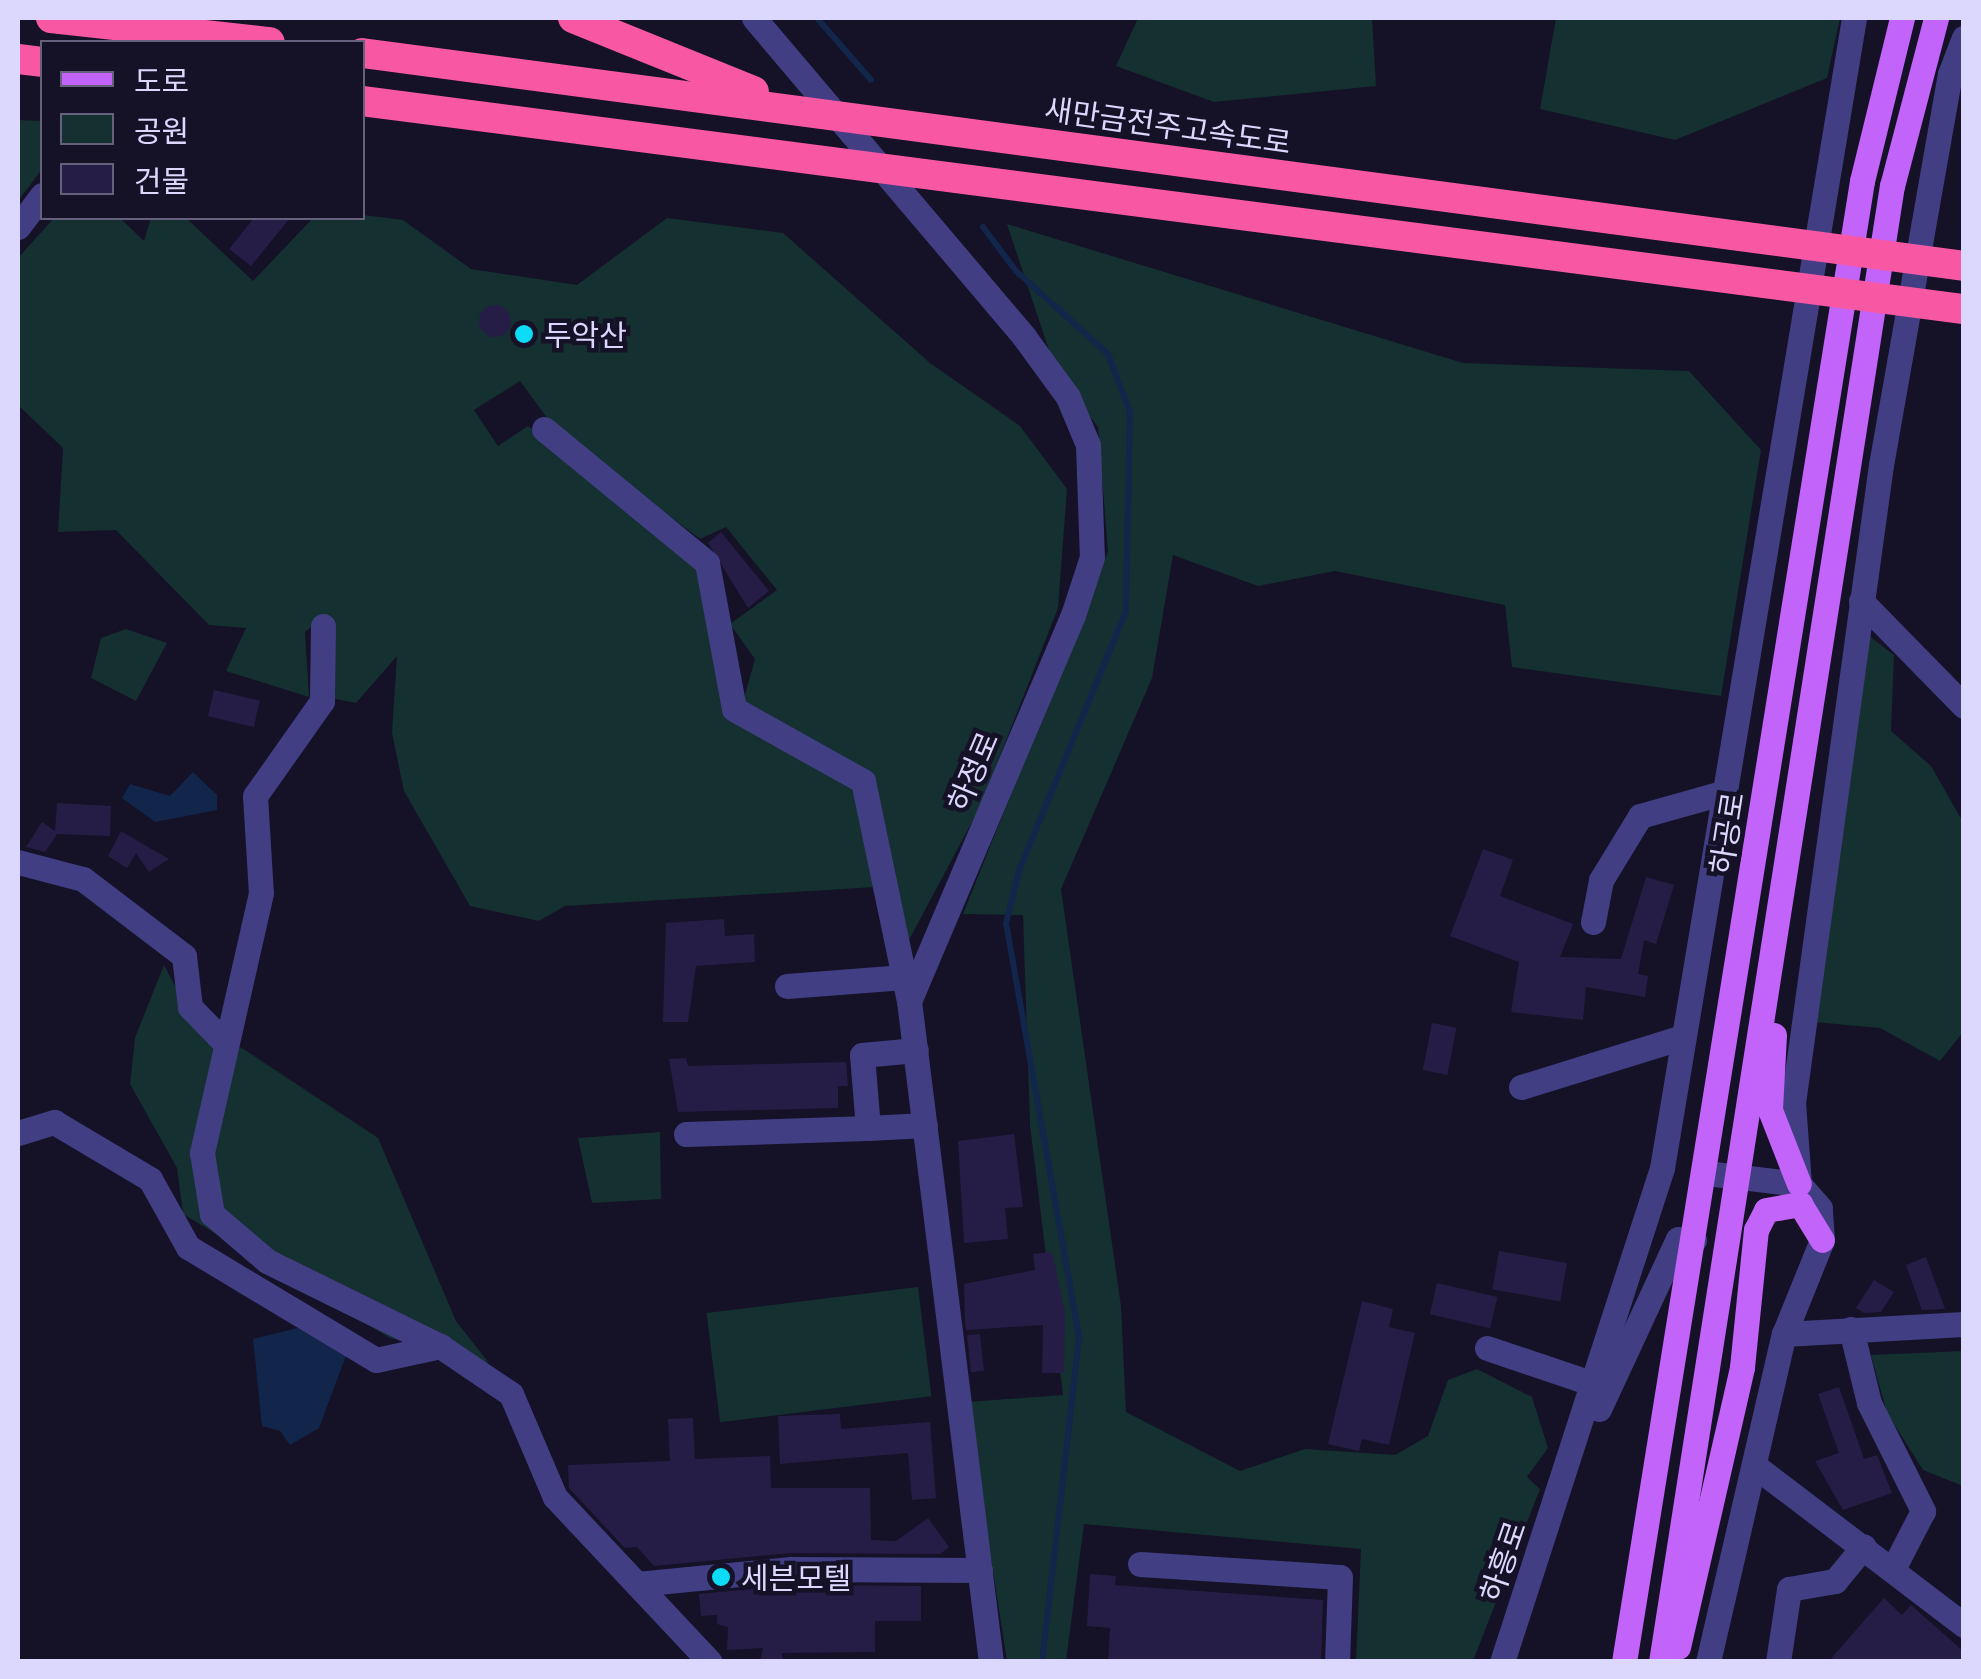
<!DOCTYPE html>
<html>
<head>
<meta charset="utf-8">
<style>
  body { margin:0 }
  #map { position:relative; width:1981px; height:1679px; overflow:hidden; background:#151127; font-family:Lato,"Noto Sans KR",sans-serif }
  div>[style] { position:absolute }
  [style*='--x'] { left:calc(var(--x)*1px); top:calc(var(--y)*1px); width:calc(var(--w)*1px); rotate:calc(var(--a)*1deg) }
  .green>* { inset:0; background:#143030; transform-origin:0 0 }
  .water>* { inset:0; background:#11264a }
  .stream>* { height:6px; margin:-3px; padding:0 3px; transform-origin:3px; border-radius:3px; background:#11264a }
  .building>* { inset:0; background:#261d47; transform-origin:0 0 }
  .round { border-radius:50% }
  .minor>* { height:25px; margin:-12.5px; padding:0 12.5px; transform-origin:12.5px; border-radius:12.5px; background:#413e83 }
  .major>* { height:25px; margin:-12.5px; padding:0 12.5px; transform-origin:12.5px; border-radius:12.5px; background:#c263f9 }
  .highway>* { height:30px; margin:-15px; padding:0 15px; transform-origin:15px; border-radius:15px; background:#f858a3 }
  .dots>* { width:28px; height:28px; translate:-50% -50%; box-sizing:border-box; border:5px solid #151127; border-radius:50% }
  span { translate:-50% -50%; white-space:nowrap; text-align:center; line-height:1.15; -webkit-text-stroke:9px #151127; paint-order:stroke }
  .street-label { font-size:30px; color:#dcd8fd }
  .poi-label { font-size:30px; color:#dcd8fd }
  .left { translate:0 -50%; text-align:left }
  .frame { position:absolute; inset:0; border:20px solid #dcd8fd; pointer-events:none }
  .legend { position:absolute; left:40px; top:40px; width:325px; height:180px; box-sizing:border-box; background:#151127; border:2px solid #65617d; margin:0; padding:12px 18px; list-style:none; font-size:30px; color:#dcd8fd }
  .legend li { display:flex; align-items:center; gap:20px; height:50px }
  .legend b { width:50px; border:2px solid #65617d }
</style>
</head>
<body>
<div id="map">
  <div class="green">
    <div style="clip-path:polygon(1138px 18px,1372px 18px,1376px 86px,1214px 102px,1116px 66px)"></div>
    <div style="clip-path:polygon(1556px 18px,1840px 18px,1827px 78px,1675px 140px,1540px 109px)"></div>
    <div style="clip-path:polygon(18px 120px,42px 121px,42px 169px,18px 201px)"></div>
    <div style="clip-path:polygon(363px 215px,403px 220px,471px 269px,577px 285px,667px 218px,783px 233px,930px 363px,1020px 426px,1067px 489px,1058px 608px,980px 807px,909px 940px,865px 776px,743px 702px,755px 659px,730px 624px,777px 590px,726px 527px,700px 539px,556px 430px,520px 381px,474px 410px,498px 446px,528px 426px,700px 567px,723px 713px,852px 786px,875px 887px,565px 906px,539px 921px,470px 906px,404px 791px,392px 733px,397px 656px,356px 703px,331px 698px,326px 615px,305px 632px,309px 697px,226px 671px,246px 628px,209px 625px,116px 530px,58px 532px,63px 448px,18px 405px,18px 258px,54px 218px,120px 218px,144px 241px,151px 218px,186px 218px,253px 281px,313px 218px)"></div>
    <div style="clip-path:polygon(1007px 224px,1463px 363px,1689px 371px,1761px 450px,1721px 696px,1512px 667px,1505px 605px,1335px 571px,1258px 586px,1173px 555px,1152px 678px,1061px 889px,1121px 1306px,1126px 1412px,1240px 1471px,1305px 1449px,1395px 1455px,1428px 1436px,1448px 1380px,1477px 1369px,1532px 1397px,1548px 1448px,1527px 1477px,1540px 1489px,1473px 1661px,1356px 1661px,1361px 1549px,1084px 1524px,1066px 1661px,1007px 1661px,967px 1402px,1063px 1395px,1030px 1125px,1023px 915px,963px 914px,1108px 552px,1098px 427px,1057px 374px)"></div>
    <div style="clip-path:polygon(126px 629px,167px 643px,136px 701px,91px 678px,101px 638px)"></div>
    <div style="clip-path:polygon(1868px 635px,1894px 655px,1891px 731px,1931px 766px,1963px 822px,1963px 1032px,1940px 1061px,1880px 1028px,1814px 1022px)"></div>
    <div style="clip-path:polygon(164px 965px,202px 1037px,242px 1048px,378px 1138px,456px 1321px,489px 1363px,390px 1338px,183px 1214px,177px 1168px,130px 1084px,135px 1038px)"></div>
    <div style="clip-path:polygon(660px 1132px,661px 1199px,592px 1203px,578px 1138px)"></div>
    <div style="left:918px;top:1287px;width:110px;height:213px;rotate:83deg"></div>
    <div style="clip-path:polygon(1963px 1351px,1963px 1486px,1923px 1470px,1887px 1413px,1871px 1355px)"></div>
  </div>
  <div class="water">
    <div style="clip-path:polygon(193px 772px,217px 795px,217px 810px,155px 822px,122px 798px,130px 784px,170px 796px)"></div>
    <div style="clip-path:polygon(298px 1328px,347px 1353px,319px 1428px,290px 1445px,280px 1431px,262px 1426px,253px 1339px)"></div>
  </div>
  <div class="stream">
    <div style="--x:817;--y:18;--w:82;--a:48.9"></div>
    <div style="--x:983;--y:227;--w:55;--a:53.1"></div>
    <div style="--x:1016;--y:271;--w:124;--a:42.1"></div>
    <div style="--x:1108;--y:354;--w:62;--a:69.2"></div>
    <div style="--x:1130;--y:412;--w:199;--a:91.2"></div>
    <div style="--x:1126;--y:611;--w:278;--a:112.4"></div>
    <div style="--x:1020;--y:868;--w:57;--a:104.3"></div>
    <div style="--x:1006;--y:923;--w:421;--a:80"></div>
    <div style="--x:1079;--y:1338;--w:326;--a:96.5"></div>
  </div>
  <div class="building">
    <div style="clip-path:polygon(254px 218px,290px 218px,251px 266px,229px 249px)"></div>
    <div class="round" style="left:479px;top:305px;width:32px;height:32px"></div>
    <div style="clip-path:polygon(721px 532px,769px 591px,748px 608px,708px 543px)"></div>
    <div style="left:214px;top:690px;width:47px;height:27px;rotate:13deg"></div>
    <div style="clip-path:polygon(57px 803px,111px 806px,110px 836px,57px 834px,45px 852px,26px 847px,42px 822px,55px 831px)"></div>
    <div style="clip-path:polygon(121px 831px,141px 843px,169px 859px,149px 872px,136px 853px,127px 868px,108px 856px)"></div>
    <div style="clip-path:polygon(1483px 849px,1513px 860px,1500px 896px,1573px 924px,1560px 957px,1621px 959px,1646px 877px,1674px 885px,1656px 944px,1644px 940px,1638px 974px,1648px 976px,1645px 997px,1586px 987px,1583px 1020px,1511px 1012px,1519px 962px,1450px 936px)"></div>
    <div style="clip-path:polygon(724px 919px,725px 936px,754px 934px,755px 962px,696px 966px,688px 1022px,663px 1022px,666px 923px)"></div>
    <div style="left:1432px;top:1023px;width:25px;height:48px;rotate:11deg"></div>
    <div style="clip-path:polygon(686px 1058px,688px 1066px,846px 1062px,848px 1086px,838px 1086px,838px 1108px,678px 1112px,669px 1059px)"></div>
    <div style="clip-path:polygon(1014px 1134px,1023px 1207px,1005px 1208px,1008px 1239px,964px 1243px,958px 1141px)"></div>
    <div style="left:1499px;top:1251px;width:69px;height:39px;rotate:10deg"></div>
    <div style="clip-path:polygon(1052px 1252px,1065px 1312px,1064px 1373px,1042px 1373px,1043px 1325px,966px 1330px,965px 1323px,964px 1284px,1035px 1270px,1033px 1254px)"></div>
    <div style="clip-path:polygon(1926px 1257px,1945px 1309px,1922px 1310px,1906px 1265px)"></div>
    <div style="clip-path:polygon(1874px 1280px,1894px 1292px,1881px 1312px,1864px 1313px,1856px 1308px)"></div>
    <div style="left:1437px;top:1283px;width:62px;height:32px;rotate:13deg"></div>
    <div style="clip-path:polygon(1362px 1301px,1393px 1309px,1389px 1327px,1415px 1333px,1389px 1445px,1362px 1439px,1359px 1451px,1328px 1444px)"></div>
    <div style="left:980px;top:1334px;width:37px;height:13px;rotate:84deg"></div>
    <div style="clip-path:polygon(1839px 1387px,1864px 1459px,1877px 1455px,1892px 1493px,1843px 1510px,1815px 1461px,1839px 1453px,1818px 1394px)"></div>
    <div style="clip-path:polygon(840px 1414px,841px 1429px,930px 1422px,936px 1498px,912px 1500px,908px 1453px,780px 1464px,778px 1416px)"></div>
    <div style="clip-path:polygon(693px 1418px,695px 1459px,770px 1456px,771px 1488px,870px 1488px,871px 1540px,896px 1541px,928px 1518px,949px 1547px,940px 1554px,791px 1553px,654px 1566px,637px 1547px,625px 1548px,569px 1488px,568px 1465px,670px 1461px,668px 1419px)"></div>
    <div style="clip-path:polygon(1090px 1574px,1116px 1576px,1115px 1585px,1323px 1600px,1321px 1662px,1108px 1662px,1110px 1628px,1087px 1626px)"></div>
    <div style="clip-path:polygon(792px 1585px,921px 1586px,921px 1621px,875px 1621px,875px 1652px,782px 1653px,783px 1662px,760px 1662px,763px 1648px,727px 1650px,728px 1627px,717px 1624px,717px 1615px,701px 1616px,699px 1594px)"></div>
    <div style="clip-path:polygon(1884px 1598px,1902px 1615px,1911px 1605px,1964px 1652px,1964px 1662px,1828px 1662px)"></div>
  </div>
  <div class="minor">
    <div style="--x:754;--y:18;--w:419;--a:49.7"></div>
    <div style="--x:1025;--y:338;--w:73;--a:53.9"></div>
    <div style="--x:1068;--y:397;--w:52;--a:67.4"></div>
    <div style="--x:1088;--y:445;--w:112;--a:88"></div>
    <div style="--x:1092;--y:557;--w:61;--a:108.1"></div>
    <div style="--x:1073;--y:615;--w:419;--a:113"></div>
    <div style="--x:909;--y:1001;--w:666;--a:82.93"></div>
    <div style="--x:18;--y:227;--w:40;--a:-53"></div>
    <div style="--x:544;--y:429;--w:211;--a:39.4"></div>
    <div style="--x:707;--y:563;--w:148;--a:79.5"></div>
    <div style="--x:734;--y:709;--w:148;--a:29.2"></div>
    <div style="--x:863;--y:781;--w:225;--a:78.2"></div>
    <div style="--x:1861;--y:601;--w:147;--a:45.6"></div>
    <div style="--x:323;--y:626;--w:75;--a:90.8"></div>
    <div style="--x:322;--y:701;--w:116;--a:125.2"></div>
    <div style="--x:255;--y:796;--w:97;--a:86.5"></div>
    <div style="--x:261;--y:893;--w:267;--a:102.8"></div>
    <div style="--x:202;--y:1153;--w:62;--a:80.7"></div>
    <div style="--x:212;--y:1214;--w:72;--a:40.5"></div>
    <div style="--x:267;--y:1261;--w:193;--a:26.2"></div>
    <div style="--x:440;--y:1346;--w:86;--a:34.1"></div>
    <div style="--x:511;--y:1394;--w:112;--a:66.9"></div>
    <div style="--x:555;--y:1497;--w:226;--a:46.8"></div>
    <div style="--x:18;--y:862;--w:67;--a:14.7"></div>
    <div style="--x:83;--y:879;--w:127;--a:37.3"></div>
    <div style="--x:184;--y:956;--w:51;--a:83.3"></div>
    <div style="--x:190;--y:1007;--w:50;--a:45.8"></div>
    <div style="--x:1593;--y:922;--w:43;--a:-79.2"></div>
    <div style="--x:1601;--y:880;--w:75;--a:-58.6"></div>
    <div style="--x:1640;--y:816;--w:85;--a:-15.7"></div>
    <div style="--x:787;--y:986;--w:117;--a:-4.4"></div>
    <div style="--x:1521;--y:1087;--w:170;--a:-17.2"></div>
    <div style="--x:868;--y:1128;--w:57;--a:-3"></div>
    <div style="--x:18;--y:1133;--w:38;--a:-17"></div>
    <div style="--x:54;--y:1122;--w:112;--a:30.7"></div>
    <div style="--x:150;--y:1179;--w:78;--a:60.8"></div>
    <div style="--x:188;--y:1247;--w:219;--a:31"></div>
    <div style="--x:376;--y:1360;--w:66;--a:-12.3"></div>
    <div style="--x:686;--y:1134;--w:182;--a:-1.9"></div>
    <div style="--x:868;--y:1128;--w:73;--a:-94.7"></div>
    <div style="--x:862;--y:1055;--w:54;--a:-5.3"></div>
    <div style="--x:1706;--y:1173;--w:94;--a:6.7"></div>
    <div style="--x:1851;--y:1329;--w:76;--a:76.3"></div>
    <div style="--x:1869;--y:1403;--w:121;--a:63.4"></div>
    <div style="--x:1923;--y:1511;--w:63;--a:117.4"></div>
    <div style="--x:1784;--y:1334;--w:180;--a:-3.2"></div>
    <div style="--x:1487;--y:1348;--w:113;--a:18.6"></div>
    <div style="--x:1599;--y:1409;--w:187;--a:-65.1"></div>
    <div style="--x:1678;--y:1239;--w:16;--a:4"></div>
    <div style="--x:1755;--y:1466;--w:263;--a:37.3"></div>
    <div style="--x:1140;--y:1564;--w:200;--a:3.7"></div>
    <div style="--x:1340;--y:1577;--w:85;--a:92"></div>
    <div style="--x:637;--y:1584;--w:155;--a:-5.6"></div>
    <div style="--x:791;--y:1569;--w:189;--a:0.3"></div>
    <div style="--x:1502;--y:1662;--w:519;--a:-72.05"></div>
    <div style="--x:1662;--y:1168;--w:1166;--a:-80.52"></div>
    <div style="--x:1708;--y:1662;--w:337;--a:-77"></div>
    <div style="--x:1784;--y:1334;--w:101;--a:-68"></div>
    <div style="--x:1822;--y:1240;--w:32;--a:-94"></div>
    <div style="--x:1820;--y:1208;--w:32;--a:-131"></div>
    <div style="--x:1799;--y:1184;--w:81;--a:-94.2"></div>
    <div style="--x:1793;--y:1103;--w:644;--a:-82.15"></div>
    <div style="--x:1881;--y:465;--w:397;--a:-80"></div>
    <div style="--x:1950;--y:74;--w:39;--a:-69"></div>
    <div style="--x:1778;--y:1662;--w:74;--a:-81.4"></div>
    <div style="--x:1789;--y:1589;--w:47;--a:-9.9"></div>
    <div style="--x:1835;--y:1581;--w:45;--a:-50.4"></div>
  </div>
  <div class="major">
    <div style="--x:1774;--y:1035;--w:75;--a:93.1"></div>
    <div style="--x:1770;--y:1110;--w:79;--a:68.6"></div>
    <div style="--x:1678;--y:1647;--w:287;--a:-77.1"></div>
    <div style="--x:1742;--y:1367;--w:138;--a:-84.2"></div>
    <div style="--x:1756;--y:1230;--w:22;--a:-63"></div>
    <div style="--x:1766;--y:1210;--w:35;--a:-10"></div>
    <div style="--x:1800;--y:1204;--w:42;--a:58.6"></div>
    <div style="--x:1624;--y:1662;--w:1500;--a:-80.87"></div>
    <div style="--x:1862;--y:181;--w:168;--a:-76.2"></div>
    <div style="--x:1661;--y:1662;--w:1494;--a:-81.11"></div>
    <div style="--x:1892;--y:186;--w:174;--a:-75.3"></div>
  </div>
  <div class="highway">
    <div style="--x:51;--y:18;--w:220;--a:6.3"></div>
    <div style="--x:573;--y:18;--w:195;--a:22"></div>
    <div style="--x:362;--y:53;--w:1616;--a:7.57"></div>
    <div style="--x:18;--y:59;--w:24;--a:7"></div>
    <div style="--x:362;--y:101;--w:1615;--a:7.4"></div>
  </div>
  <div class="dots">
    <div style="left:524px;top:334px;background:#0cdcf5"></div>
    <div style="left:721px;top:1577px;background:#0cdcf5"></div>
  </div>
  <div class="street-label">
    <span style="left:1168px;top:125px;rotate:8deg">새만금전주고속도로</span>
    <span style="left:972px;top:771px;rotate:-67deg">하정로</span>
    <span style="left:1726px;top:833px;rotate:-81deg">하공로</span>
    <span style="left:1502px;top:1561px;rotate:-71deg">하흥로</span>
  </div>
  <div class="poi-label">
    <span class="left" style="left:544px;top:334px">두악산</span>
    <span class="left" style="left:741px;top:1577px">세븐모텔</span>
  </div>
  <div class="frame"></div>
  <ul class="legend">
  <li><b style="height:12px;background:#c263f9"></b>도로</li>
  <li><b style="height:28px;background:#143030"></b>공원</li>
  <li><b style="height:28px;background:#261d47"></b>건물</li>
  </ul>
</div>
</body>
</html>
